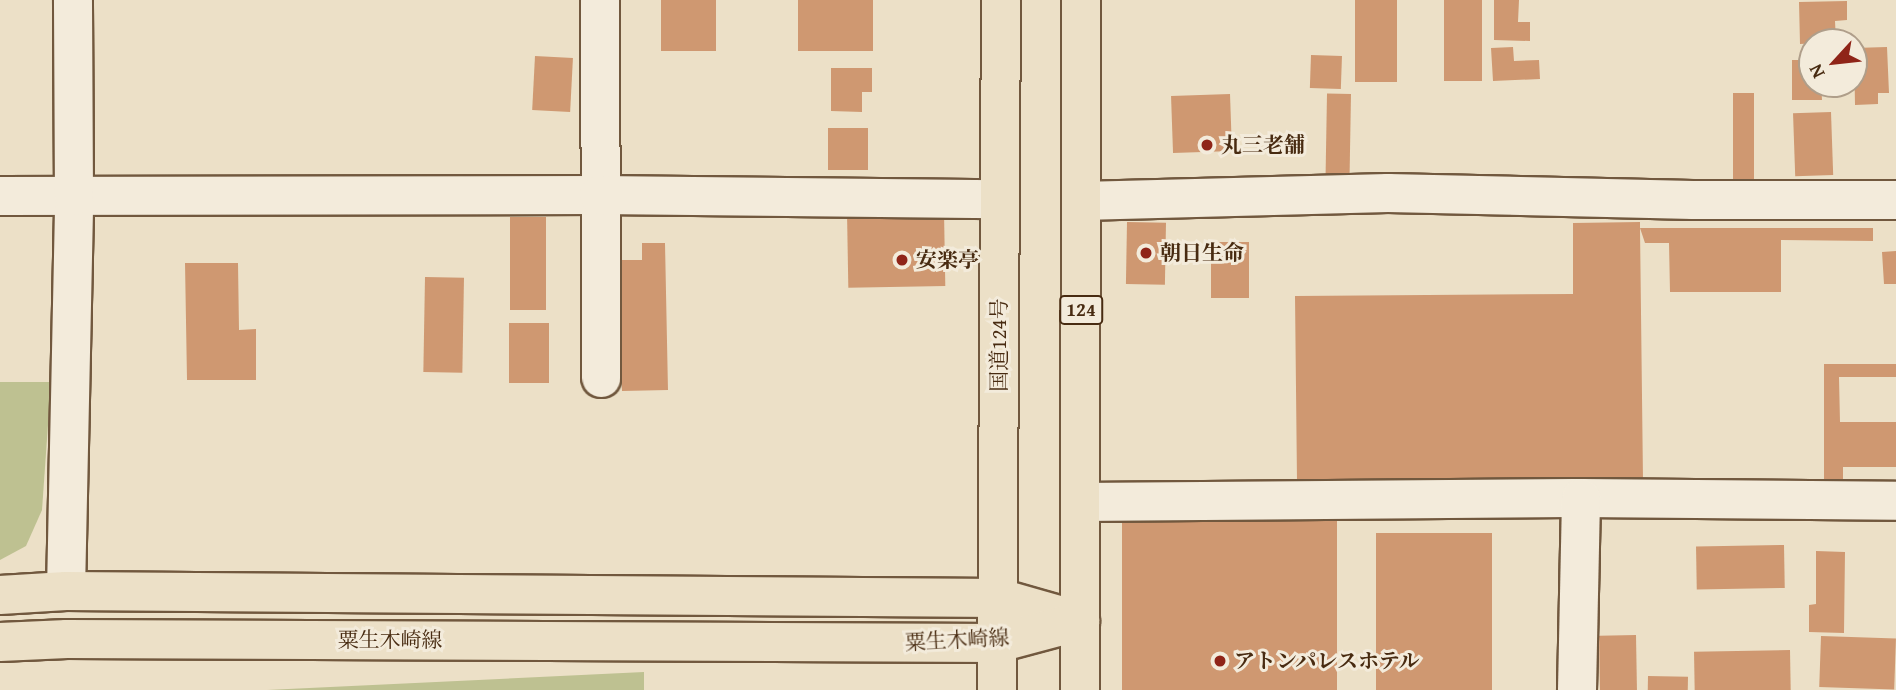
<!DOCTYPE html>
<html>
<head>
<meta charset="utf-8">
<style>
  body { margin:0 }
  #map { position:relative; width:1896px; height:690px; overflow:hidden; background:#ece0c7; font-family:"Gentium Book Plus","Noto Serif JP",serif }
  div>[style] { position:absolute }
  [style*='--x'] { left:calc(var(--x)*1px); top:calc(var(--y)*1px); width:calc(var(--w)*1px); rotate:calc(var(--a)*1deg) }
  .green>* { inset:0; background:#bec191 }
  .building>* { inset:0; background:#cf9871; transform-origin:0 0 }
  .roads { filter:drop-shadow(2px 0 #71583e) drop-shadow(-2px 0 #71583e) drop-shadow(0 2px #71583e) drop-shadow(0 -2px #71583e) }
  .minor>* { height:38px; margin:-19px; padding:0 19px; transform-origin:19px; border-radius:19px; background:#f3ebdb }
  .major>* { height:38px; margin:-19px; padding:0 19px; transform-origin:19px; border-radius:19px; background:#ece0c7 }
  .highway>* { height:38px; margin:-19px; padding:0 19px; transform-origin:19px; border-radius:19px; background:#ece0c7 }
  .dots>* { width:19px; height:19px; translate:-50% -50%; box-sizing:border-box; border:4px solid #f3ebdb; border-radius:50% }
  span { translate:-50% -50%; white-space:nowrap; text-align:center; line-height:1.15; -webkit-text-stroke:6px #f3ebdb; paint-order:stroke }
  .shield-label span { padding:2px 5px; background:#f3ebdb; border:2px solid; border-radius:5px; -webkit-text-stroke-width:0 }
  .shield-label { font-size:19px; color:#482b11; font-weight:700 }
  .poi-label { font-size:21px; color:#482b11; font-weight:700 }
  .left { translate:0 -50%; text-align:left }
  .street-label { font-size:21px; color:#482b11 }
  .north { position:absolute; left:1798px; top:28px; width:70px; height:70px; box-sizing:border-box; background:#f3ebdb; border:2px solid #af9e8a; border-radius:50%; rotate:243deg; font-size:19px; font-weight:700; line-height:28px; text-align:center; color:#482b11 }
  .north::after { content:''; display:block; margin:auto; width:24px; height:32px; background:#8f2418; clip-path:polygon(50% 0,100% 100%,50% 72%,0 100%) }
</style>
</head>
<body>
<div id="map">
  <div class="green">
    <div style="clip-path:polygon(0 382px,51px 382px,42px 510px,26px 546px,0 560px)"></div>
    <div style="clip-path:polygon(644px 672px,644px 690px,267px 690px)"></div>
  </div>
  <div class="building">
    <div style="left:661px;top:0;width:55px;height:51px"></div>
    <div style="left:798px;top:0;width:75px;height:51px"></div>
    <div style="left:1355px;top:0;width:42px;height:82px"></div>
    <div style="left:1444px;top:0;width:38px;height:81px"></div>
    <div style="clip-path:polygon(1494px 0,1519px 0,1518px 22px,1530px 22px,1530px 41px,1494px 40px)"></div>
    <div style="clip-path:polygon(1847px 1px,1847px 20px,1835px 21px,1836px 42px,1800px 44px,1799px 2px)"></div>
    <div style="clip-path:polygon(1513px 47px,1514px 61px,1539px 60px,1540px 79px,1493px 81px,1491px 48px)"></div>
    <div style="clip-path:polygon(1887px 47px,1889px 93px,1878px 93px,1878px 104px,1855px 105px,1854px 48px)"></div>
    <div style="left:1311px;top:55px;width:31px;height:33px;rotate:2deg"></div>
    <div style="left:535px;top:56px;width:38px;height:54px;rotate:3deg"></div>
    <div style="clip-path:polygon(1792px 60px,1812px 60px,1812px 84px,1821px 84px,1822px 100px,1792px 100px)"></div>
    <div style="clip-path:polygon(831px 68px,872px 68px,872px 92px,862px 92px,862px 112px,831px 111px)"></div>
    <div style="left:1733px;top:93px;width:21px;height:88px"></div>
    <div style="left:1230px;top:94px;width:57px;height:59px;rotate:88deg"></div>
    <div style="left:1351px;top:94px;width:83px;height:24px;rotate:91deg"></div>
    <div style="left:1831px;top:112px;width:63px;height:38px;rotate:88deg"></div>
    <div style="left:828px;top:128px;width:40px;height:42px"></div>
    <div style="left:944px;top:211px;width:75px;height:97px;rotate:89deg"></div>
    <div style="left:510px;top:217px;width:36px;height:93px"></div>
    <div style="left:1127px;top:222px;width:39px;height:62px;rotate:1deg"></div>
    <div style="clip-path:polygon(1640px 222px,1640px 228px,1873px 228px,1873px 241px,1781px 240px,1781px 292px,1670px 292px,1669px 243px,1645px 243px,1640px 228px,1643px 480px,1297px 482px,1295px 296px,1573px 294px,1573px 223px)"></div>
    <div style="left:1211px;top:242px;width:38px;height:56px"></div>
    <div style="clip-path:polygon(642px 243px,665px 243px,668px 390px,622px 391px,620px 335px,610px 335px,609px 317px,620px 316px,619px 260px,642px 260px)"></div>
    <div style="clip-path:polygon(1896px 251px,1896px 284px,1884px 284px,1882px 252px)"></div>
    <div style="clip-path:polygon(185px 263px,238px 263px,239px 330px,256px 329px,256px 380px,187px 380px)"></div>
    <div style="left:425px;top:277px;width:39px;height:95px;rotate:1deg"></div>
    <div style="left:509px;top:323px;width:40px;height:60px"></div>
    <div style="clip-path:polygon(1824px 364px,1896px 364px,1896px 377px,1839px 377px,1840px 422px,1896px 422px,1896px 467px,1843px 467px,1843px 485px,1824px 485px)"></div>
    <div style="left:1122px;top:519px;width:215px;height:171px"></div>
    <div style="left:1376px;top:533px;width:116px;height:157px"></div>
    <div style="left:1784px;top:545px;width:43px;height:88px;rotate:89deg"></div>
    <div style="clip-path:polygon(1816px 551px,1845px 552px,1844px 633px,1809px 632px,1809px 605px,1816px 604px)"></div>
    <div style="left:1636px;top:635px;width:55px;height:37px;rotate:89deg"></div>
    <div style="left:1821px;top:636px;width:75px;height:51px;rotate:2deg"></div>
    <div style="left:1790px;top:650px;width:40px;height:96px;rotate:89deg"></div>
    <div style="left:1648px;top:676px;width:40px;height:14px;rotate:1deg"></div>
  </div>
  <div class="roads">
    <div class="minor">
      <div style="--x:600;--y:0;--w:378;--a:89.8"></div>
      <div style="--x:0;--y:196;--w:599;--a:-0.1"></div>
      <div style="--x:599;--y:195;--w:399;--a:0.6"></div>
      <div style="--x:1081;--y:201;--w:307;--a:-1.5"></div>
      <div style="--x:1388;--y:193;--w:305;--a:1.3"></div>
      <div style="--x:1693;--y:200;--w:203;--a:0"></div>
      <div style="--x:1080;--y:502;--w:501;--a:-0.46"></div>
      <div style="--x:1581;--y:498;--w:315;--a:0.5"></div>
      <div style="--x:66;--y:591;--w:395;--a:-88.8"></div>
      <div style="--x:74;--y:196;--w:196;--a:-90.3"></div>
      <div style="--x:1577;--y:690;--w:192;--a:-88.8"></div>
    </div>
    <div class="major">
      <div style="--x:0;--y:595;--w:66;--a:-3.5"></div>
      <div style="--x:66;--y:591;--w:933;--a:0.43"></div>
      <div style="--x:999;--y:598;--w:84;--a:15.9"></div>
      <div style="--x:0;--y:642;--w:67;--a:-2.6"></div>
      <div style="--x:67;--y:639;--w:931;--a:0.25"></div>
      <div style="--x:998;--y:643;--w:85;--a:-15"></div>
    </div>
    <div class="highway">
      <div style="--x:997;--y:690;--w:690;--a:-89.67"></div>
      <div style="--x:1080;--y:690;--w:690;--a:-89.92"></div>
    </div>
  </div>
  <div class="dots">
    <div style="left:1207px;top:145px;background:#8f2418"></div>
    <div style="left:1146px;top:253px;background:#8f2418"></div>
    <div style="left:902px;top:260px;background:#8f2418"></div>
    <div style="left:1220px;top:661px;background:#8f2418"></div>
  </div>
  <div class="shield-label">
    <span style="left:1081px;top:310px">124</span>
  </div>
  <div class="poi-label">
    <span class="left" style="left:1221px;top:145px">丸三老舗</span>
    <span class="left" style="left:1160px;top:253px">朝日生命</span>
    <span class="left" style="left:916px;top:260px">安楽亭</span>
    <span class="left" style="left:1234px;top:661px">アトンパレスホテル</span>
  </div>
  <div class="street-label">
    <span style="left:999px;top:345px;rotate:-90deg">国道124号</span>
    <span style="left:390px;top:640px">粟生木崎線</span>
    <span style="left:957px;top:640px;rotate:-3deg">粟生木崎線</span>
  </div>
  <div class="north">N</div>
</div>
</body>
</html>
